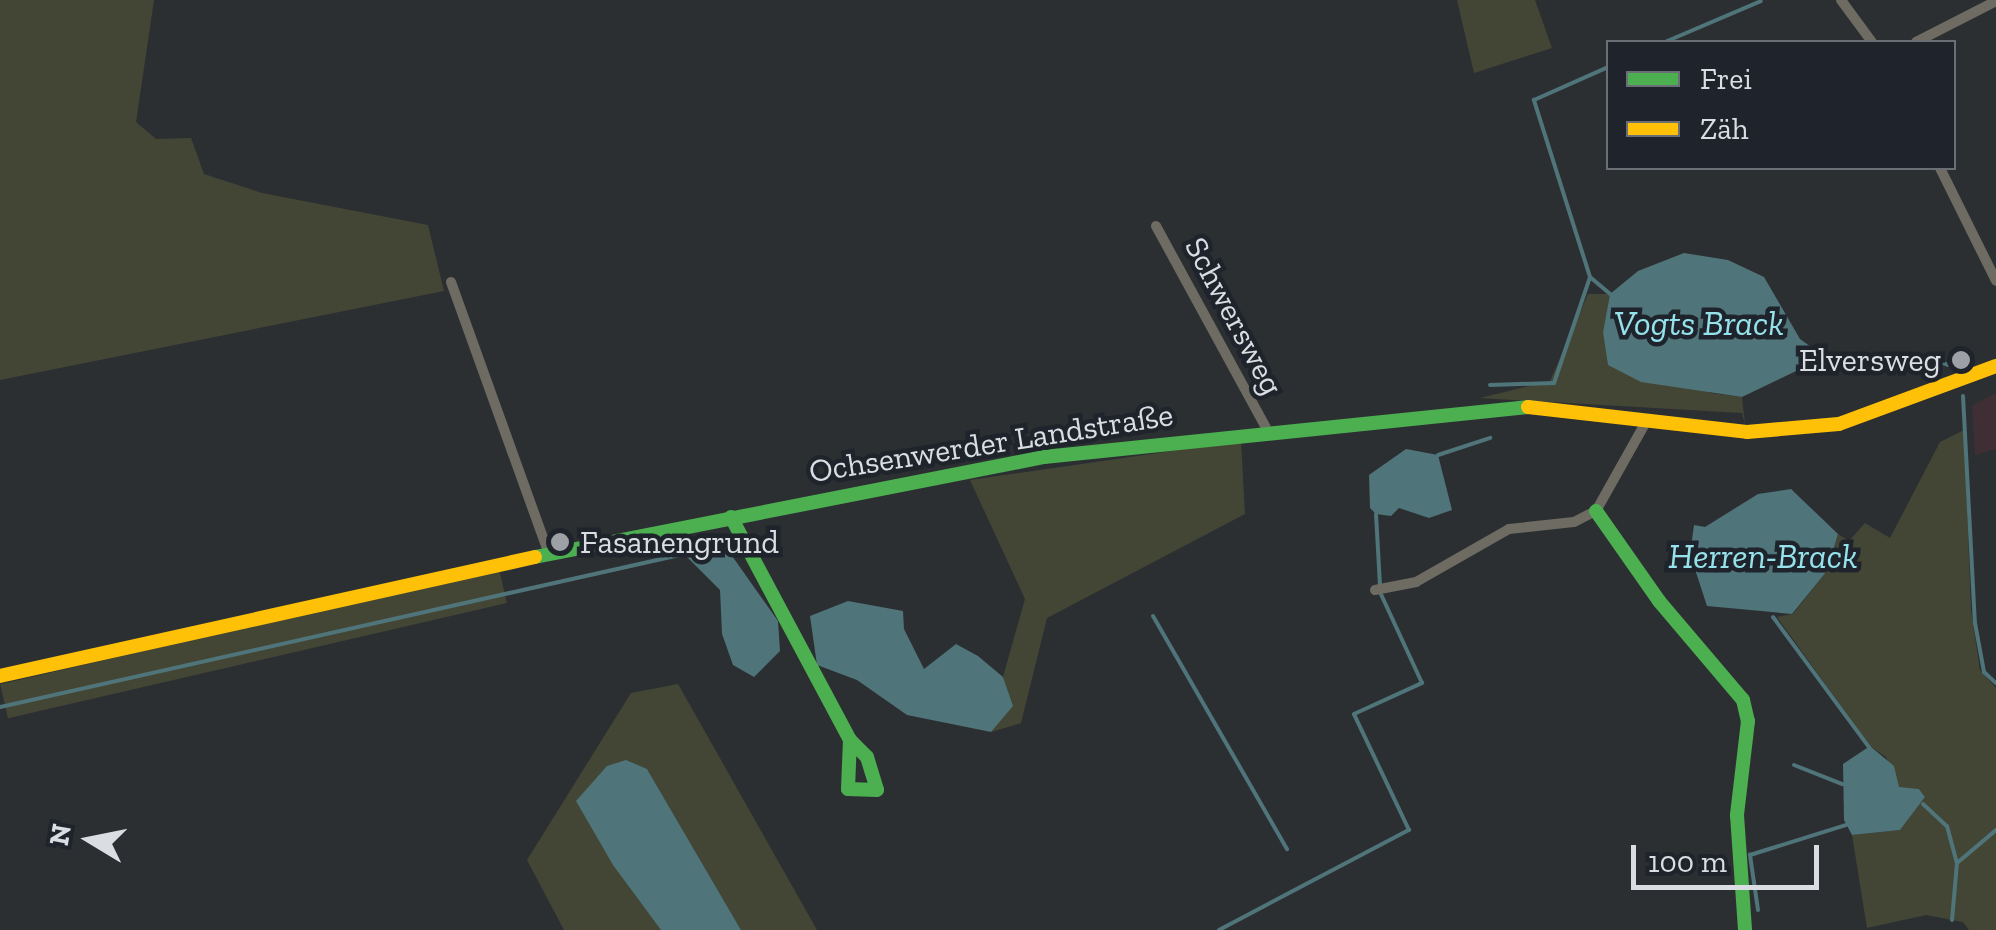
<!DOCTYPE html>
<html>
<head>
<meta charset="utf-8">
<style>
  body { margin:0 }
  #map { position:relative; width:1996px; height:930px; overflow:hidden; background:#2c2f32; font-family:"Zilla Slab",serif }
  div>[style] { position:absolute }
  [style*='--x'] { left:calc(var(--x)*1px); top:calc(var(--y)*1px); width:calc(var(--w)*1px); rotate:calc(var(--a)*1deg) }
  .education>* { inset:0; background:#3f2f34 }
  .green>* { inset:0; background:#434635; transform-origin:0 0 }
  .water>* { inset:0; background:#4f7479 }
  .stream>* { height:4px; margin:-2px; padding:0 2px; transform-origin:2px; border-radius:2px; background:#4f7479 }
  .street>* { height:10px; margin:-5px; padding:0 5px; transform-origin:5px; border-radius:5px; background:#6d6b62 }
  .fast>* { height:14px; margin:-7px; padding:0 7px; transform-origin:7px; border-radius:7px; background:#4caf50 }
  .slow>* { height:14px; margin:-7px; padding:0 7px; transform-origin:7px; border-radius:7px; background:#ffc107 }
  .dots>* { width:28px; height:28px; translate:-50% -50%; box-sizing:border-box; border:5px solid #1f242c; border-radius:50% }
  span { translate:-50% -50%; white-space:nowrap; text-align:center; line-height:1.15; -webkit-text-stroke:9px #1f242c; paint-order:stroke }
  .street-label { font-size:32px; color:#dadee3 }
  .poi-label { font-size:32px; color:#dadee3 }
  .right { translate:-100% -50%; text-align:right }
  .left { translate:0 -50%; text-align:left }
  .water-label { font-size:35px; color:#96e2eb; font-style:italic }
  .legend { position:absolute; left:1606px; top:40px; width:350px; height:130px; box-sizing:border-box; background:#1f242c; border:2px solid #6a6e75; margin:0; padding:12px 18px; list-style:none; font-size:30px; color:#dadee3 }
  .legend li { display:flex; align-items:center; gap:20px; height:50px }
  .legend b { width:50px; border:2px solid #6a6e75 }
  .north { position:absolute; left:40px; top:790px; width:100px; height:100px; -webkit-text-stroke:8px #1f242c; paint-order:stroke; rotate:280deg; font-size:28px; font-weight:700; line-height:40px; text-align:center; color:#dadee3 }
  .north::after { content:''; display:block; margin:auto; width:35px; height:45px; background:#dadee3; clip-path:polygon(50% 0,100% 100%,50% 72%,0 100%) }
  .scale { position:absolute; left:1631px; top:845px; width:188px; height:45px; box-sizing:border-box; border:5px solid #dadee3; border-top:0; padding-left:12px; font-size:30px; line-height:35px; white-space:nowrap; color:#dadee3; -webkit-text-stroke:8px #1f242c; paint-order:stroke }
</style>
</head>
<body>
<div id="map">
  <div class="education">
    <div style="clip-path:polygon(1996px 393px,1996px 449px,1975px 455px,1972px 406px)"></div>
  </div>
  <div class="green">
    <div style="clip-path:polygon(0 0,154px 0,136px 122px,156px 139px,191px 138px,204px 174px,262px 193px,428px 225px,444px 291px,0 380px)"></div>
    <div style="clip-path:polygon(1457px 0,1535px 0,1552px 48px,1474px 73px)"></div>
    <div style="clip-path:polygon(1588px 294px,1610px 294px,1603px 332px,1710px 393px,1742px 397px,1745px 425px,1742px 413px,1480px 398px,1550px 381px)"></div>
    <div style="clip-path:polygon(1964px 430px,1971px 610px,1980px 670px,1996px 688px,1996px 930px,1969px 930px,1963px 922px,1926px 915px,1867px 928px,1852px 835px,1900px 830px,1925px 797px,1919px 789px,1899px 788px,1886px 757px,1870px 746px,1777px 617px,1793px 614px,1827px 571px,1838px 534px,1849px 541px,1865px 523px,1890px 538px,1940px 442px)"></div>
    <div style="clip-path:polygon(1241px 441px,1245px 514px,1047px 618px,1021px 723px,991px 732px,1012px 706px,1003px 677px,1025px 599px,970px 480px)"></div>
    <div style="left:499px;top:569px;width:35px;height:512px;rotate:77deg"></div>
    <div style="clip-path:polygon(678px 684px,817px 930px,741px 930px,647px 769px,661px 930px,564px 930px,527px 860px,631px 693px)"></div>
  </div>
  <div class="water">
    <div style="clip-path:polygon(1684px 253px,1728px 260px,1764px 277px,1800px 339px,1825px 357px,1742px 397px,1641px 382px,1608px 365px,1603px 332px,1610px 294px,1638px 271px)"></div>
    <div style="clip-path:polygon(1406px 449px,1438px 455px,1452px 510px,1429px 518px,1399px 508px,1391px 516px,1376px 514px,1370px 508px,1369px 475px)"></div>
    <div style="clip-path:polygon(1791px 489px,1838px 534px,1827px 571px,1792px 614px,1707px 606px,1690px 554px,1694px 525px,1705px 527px,1758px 494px)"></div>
    <div style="clip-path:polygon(712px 536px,718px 536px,778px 621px,780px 651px,754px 677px,733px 665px,722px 634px,720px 590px,684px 554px)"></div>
    <div style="clip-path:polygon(848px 601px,903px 611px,904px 629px,924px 669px,956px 644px,978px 656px,1003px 677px,1013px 706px,991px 732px,907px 715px,857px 680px,817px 665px,810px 616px)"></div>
    <div style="clip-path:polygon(1870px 746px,1894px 766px,1899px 787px,1919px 789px,1925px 797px,1900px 830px,1852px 835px,1844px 820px,1843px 764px)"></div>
    <div style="clip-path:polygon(626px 760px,647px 769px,741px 930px,661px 930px,613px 865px,576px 801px,607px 766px)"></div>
  </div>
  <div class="stream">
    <div style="--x:1665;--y:42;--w:104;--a:-23.1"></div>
    <div style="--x:1590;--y:277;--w:186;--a:-107.6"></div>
    <div style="--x:1534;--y:100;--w:81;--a:-24"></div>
    <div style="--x:1825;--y:357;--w:44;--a:9.2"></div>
    <div style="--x:1868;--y:364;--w:63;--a:-4.5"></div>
    <div style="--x:1931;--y:359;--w:18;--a:19"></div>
    <div style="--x:1490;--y:385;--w:64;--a:-1.8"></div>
    <div style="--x:1554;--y:383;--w:112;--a:-71.2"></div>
    <div style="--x:1590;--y:277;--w:26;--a:40"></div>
    <div style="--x:1963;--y:396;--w:227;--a:87"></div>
    <div style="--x:1975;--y:623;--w:50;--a:79.6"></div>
    <div style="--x:1984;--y:672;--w:16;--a:43"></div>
    <div style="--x:1438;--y:455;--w:55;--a:-18.1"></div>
    <div style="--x:1376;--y:514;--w:72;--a:86.8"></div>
    <div style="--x:1153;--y:616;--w:269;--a:60.1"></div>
    <div style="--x:1773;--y:617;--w:162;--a:53.6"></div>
    <div style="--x:0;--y:707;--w:701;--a:-12.61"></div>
    <div style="--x:1794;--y:765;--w:52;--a:21.6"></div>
    <div style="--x:1923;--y:804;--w:33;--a:43"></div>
    <div style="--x:1947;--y:826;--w:38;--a:75"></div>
    <div style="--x:1758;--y:910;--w:56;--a:-98.3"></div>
    <div style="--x:1750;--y:855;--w:101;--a:-17.4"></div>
    <div style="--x:1952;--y:920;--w:57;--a:-85"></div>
    <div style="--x:1957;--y:863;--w:51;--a:-40.2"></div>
    <div style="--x:1219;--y:930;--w:215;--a:-27.8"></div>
    <div style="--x:1409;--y:830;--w:128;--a:-115.4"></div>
    <div style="--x:1354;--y:714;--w:75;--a:-24.5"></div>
    <div style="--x:1422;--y:683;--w:100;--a:-114.8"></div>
  </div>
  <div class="street">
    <div style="--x:1841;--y:0;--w:52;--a:53.6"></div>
    <div style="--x:1916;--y:42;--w:90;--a:-27.1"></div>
    <div style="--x:1940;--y:168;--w:126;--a:63.6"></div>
    <div style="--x:1156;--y:226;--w:232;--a:61.4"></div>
    <div style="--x:451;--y:282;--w:289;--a:70.2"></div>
    <div style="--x:1375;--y:590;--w:42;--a:-11"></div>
    <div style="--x:1416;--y:582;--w:107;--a:-29.7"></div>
    <div style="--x:1509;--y:529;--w:65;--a:-6.1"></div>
    <div style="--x:1574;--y:522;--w:25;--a:-27"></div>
    <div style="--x:1596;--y:511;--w:104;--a:-60.7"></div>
  </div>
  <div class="fast">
    <div style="--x:1596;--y:511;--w:110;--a:55"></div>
    <div style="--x:1659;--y:601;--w:130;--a:49.7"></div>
    <div style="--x:1743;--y:700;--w:22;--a:77"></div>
    <div style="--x:1748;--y:721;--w:95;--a:96.7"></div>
    <div style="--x:1737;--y:815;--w:115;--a:86"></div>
    <div style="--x:731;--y:517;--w:253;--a:61.9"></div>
    <div style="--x:850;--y:740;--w:24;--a:45"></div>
    <div style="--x:867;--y:757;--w:34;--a:73"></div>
    <div style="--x:877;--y:790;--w:29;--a:-178"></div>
    <div style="--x:848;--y:789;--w:49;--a:-87.7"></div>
    <div style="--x:535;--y:557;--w:519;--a:-11.11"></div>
    <div style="--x:1044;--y:457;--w:487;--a:-5.9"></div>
  </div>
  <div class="slow">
    <div style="--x:1528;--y:407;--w:220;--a:6.5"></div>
    <div style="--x:1747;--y:432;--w:92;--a:-5"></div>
    <div style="--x:1839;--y:424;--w:167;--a:-20.3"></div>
    <div style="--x:0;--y:676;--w:548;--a:-12.54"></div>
  </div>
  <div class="dots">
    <div style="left:1961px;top:360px;background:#9da1a5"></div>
    <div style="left:560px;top:542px;background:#9da1a5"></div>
  </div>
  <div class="street-label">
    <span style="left:1234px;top:316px;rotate:62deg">Schwersweg</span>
    <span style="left:991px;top:443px;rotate:-9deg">Ochsenwerder Landstraße</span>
  </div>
  <div class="poi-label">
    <span class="right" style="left:1941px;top:360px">Elversweg</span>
    <span class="left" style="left:580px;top:542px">Fasanengrund</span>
  </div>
  <div class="water-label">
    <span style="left:1699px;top:323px">Vogts Brack</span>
    <span style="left:1763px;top:556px">Herren-Brack</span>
  </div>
  <ul class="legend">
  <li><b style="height:12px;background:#4caf50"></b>Frei</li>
  <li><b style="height:12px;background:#ffc107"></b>Zäh</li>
  </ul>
  <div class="north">N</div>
  <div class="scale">100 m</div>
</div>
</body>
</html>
